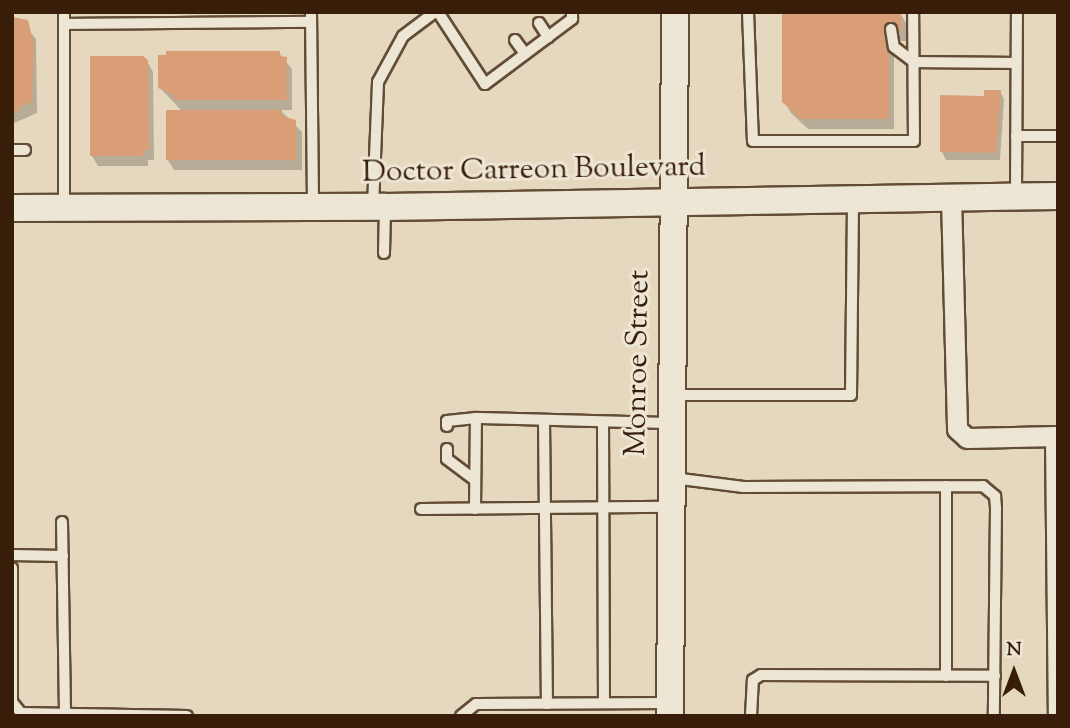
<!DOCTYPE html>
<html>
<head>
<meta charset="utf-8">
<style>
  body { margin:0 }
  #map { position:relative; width:1070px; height:728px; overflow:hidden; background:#e5d8bf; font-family:"Sorts Mill Goudy",serif }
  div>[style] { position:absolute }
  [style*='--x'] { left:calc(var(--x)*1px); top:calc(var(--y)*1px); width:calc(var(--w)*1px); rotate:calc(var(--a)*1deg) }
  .shadow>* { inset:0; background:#0003 }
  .building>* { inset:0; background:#d99e76 }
  .roads { filter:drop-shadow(2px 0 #634c36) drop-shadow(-2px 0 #634c36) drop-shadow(0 2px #634c36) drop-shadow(0 -2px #634c36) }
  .service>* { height:10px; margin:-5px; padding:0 5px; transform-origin:5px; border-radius:5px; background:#eee6d5 }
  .minor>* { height:19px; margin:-9.5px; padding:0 9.5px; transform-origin:9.5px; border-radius:9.5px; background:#eee6d5 }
  .secondary>* { height:26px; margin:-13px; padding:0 13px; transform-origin:13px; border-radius:13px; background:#eee6d5 }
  span { translate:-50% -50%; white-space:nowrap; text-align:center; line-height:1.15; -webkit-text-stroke:6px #eee6d5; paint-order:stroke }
  .street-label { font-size:30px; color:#381e09 }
  .frame { position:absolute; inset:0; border:14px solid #381e09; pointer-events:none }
  .north { position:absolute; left:979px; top:637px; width:70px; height:70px; -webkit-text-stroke:5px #eee6d5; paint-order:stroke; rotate:0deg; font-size:19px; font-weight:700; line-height:28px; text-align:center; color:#381e09 }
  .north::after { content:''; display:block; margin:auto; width:24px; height:32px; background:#381e09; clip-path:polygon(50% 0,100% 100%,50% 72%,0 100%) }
</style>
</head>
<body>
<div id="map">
  <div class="shadow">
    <div style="clip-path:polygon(900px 13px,906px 23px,906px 41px,894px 41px,894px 129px,808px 129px,791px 113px,784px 101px)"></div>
    <div style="clip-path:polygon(12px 18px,19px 18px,36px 39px,37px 113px,12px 124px)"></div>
    <div style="clip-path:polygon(279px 53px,292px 69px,292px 110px,280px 110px,302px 132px,302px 170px,174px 170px,168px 160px,183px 112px,160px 88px)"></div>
    <div style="clip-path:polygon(147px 61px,153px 72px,154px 160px,148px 160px,148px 166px,98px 166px,92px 156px)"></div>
    <div style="clip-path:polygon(1000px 91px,1004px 99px,1000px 160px,946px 160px,942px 152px,985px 97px)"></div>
  </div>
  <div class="building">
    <div style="clip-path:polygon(782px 12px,901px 12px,901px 31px,889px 31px,889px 119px,801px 119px,782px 102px)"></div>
    <div style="clip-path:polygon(12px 17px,28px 20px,34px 45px,32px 102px,19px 107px,19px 112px,12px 112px)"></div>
    <div style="clip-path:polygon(166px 51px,280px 51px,280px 56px,287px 57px,287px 100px,174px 100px,174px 95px,158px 88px,158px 55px,166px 55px)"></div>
    <div style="clip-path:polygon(90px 56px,143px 56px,148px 60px,149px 150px,143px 150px,143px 156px,90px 156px)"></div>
    <div style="clip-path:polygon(984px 90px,1001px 90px,996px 153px,940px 152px,940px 95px,984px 96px)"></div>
    <div style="clip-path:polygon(166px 110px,282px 110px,282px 116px,296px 120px,296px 160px,166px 160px)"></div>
  </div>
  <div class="roads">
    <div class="service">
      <div style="--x:64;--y:12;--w:196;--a:90"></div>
      <div style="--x:311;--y:12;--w:192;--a:89.4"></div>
      <div style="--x:438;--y:12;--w:86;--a:56.9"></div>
      <div style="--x:485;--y:84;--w:109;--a:-36.8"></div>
      <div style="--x:572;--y:19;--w:7;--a:-90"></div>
      <div style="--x:748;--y:12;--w:129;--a:87.8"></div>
      <div style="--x:753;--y:141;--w:161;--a:0"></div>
      <div style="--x:914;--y:141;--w:129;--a:-90.4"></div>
      <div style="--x:539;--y:23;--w:17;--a:57"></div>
      <div style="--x:64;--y:24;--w:247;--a:-0.5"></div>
      <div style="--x:891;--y:29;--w:18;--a:81"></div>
      <div style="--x:894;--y:47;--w:25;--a:37"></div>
      <div style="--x:914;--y:62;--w:102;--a:0.6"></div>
      <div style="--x:515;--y:40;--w:17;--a:54"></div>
      <div style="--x:1016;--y:136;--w:42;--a:0"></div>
      <div style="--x:12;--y:150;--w:13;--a:0"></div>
      <div style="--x:1016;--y:194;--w:182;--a:-89.7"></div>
      <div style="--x:373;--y:207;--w:125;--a:-87.7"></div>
      <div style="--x:378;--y:82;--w:52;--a:-61.5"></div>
      <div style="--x:403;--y:36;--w:40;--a:-37"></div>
      <div style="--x:384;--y:253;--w:45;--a:-88.7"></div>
      <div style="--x:673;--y:395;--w:178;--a:0"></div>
      <div style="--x:851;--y:395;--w:195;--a:-89.4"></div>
      <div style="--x:544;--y:421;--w:283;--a:89.4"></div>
      <div style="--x:603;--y:422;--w:281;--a:89.8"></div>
      <div style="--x:447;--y:426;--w:5;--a:-90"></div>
      <div style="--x:447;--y:421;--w:29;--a:-6"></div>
      <div style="--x:447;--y:449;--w:10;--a:90"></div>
      <div style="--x:447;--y:459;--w:35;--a:37"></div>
      <div style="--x:673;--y:478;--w:71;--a:7.3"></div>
      <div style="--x:743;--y:487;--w:240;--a:-0.2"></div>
      <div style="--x:983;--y:486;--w:16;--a:40"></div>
      <div style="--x:995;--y:496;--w:12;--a:85"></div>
      <div style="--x:996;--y:508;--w:208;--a:90.6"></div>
      <div style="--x:946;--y:486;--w:190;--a:90"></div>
      <div style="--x:421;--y:509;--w:248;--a:-0.5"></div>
      <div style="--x:475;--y:509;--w:91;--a:-89.4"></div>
      <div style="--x:476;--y:418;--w:195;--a:1.5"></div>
      <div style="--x:62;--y:522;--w:193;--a:89.1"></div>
      <div style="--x:12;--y:555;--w:51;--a:1.1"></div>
      <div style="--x:12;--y:568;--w:134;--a:90"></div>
      <div style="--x:12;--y:702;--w:14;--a:51"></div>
      <div style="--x:21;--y:713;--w:166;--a:1"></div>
      <div style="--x:461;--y:716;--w:19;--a:-39"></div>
      <div style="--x:476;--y:704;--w:191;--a:-0.3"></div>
      <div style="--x:751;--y:716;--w:36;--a:-87"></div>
      <div style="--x:753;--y:680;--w:9;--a:-32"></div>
      <div style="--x:761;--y:675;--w:234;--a:0.2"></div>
    </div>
    <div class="minor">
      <div style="--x:951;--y:197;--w:232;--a:88.5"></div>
      <div style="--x:957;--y:429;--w:13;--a:42"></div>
      <div style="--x:967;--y:438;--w:91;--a:-1.3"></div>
      <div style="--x:1055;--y:436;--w:280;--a:89.4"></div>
    </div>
    <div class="secondary">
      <div style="--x:12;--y:208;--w:373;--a:-0.2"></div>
      <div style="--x:385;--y:207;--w:673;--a:-0.94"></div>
      <div style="--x:670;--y:716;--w:704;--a:-89.59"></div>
    </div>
  </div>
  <div class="street-label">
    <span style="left:534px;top:171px;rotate:-1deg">Doctor Carreon Boulevard</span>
    <span style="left:639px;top:363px;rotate:-89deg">Monroe Street</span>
  </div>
  <div class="frame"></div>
  <div class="north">N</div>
</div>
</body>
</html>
